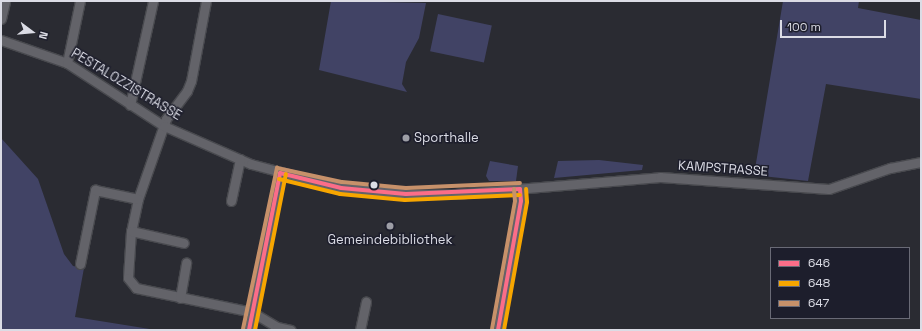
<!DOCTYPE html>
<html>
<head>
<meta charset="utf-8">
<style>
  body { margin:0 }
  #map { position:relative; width:922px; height:331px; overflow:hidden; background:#2a2b32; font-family:"Space Grotesk",sans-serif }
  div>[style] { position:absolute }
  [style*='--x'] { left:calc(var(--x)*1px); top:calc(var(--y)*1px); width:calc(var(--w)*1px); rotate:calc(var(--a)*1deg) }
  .green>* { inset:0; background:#414365; transform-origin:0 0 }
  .roads { filter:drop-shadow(1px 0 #48494e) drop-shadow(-1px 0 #48494e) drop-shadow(0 1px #48494e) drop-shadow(0 -1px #48494e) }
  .minor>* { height:9px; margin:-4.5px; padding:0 4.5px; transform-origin:4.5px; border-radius:4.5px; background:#636369 }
  .bus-1>* { height:4px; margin:-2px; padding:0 2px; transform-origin:2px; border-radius:2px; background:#fb6d88 }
  .bus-2>* { height:4px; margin:-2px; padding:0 2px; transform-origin:2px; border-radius:2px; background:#f7a600 }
  .bus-3>* { height:4px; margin:-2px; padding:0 2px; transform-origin:2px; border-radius:2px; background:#c7916a }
  .dots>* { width:11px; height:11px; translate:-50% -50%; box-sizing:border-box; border:2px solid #1d1e2c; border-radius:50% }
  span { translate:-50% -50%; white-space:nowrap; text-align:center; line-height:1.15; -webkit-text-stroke:3px #1d1e2c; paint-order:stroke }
  .street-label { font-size:13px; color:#dbdce5 }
  .poi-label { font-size:13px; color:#dbdce5 }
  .left { translate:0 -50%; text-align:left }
  .frame { position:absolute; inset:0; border:2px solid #dbdce5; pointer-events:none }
  .legend { position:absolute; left:770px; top:247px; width:140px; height:72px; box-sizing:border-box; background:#1d1e2c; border:1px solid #696a76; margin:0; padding:5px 7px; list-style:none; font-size:12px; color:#dbdce5 }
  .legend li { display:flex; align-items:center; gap:8px; height:20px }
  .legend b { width:20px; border:1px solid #696a76 }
  .north { position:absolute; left:12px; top:12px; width:40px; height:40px; -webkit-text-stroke:3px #1d1e2c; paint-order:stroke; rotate:106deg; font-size:11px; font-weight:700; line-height:16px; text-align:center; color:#dbdce5 }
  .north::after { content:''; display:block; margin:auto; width:14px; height:18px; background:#dbdce5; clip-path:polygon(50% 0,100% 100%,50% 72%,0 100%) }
  .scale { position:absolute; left:780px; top:20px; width:106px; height:18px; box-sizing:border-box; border:2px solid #dbdce5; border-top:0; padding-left:5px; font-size:12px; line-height:14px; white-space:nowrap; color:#dbdce5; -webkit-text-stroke:3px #1d1e2c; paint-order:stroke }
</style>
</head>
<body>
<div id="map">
  <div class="green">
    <div style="clip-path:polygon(331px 1px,426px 3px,419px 38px,406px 62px,402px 84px,407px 92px,319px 70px)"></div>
    <div style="clip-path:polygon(783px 1px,859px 1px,858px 8px,921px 20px,921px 99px,826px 84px,808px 181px,754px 175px)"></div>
    <div style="left:438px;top:14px;width:55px;height:38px;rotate:12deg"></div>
    <div style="clip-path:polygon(1px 138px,38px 179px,64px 254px,73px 266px,84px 268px,75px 317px,156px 330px,1px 330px)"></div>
    <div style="clip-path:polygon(599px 160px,643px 165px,642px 170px,554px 178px,558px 161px)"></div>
    <div style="clip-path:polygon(490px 161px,518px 166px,516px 181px,489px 181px,486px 176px)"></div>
  </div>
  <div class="roads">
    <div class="minor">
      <div style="--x:206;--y:1;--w:81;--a:100.6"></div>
      <div style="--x:191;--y:81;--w:11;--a:112"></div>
      <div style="--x:187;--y:91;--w:35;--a:127"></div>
      <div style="--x:166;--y:119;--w:85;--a:109.3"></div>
      <div style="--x:138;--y:199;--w:33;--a:102"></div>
      <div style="--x:131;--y:231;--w:47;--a:93.7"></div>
      <div style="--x:128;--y:278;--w:13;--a:51"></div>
      <div style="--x:136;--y:288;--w:118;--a:11.7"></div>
      <div style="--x:252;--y:312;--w:29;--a:31"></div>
      <div style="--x:277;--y:327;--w:14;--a:12"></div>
      <div style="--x:1;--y:19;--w:18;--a:-77"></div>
      <div style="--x:1;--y:40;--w:70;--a:19.2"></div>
      <div style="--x:67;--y:63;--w:116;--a:33"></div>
      <div style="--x:164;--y:126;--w:95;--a:23.6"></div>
      <div style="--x:251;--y:164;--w:93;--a:14.9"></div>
      <div style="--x:341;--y:188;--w:71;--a:4.8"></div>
      <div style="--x:412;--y:194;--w:43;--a:0"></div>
      <div style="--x:455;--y:194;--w:206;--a:-4.7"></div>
      <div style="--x:660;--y:177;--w:169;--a:4.1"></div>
      <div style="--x:829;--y:189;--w:65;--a:-19"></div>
      <div style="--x:890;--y:168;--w:32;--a:-11"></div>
      <div style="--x:67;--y:63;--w:63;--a:-78.2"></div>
      <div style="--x:130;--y:105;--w:107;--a:-77.5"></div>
      <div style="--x:231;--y:201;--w:43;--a:-77.9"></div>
      <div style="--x:131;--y:231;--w:54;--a:12.8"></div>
      <div style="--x:80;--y:264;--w:76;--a:-78.5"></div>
      <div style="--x:95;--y:190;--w:44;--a:11.8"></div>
      <div style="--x:180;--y:298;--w:36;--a:-80"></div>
      <div style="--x:249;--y:330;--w:160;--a:-78.8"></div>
      <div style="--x:360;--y:330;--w:29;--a:-78"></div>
      <div style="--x:498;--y:330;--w:131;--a:-79.9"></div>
      <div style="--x:521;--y:201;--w:12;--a:-95"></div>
    </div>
  </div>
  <div class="bus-1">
    <div style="--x:280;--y:173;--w:63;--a:13.8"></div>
    <div style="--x:341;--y:188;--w:65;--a:5.3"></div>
    <div style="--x:406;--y:194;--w:114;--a:-2.5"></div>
    <div style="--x:249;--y:330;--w:160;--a:-78.8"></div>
    <div style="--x:498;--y:330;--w:131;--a:-79.9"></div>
    <div style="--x:521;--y:201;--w:12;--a:-95"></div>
  </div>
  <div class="bus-2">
    <div style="--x:279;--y:179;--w:63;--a:13.8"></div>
    <div style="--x:340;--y:194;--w:65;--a:5.3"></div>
    <div style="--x:405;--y:200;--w:115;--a:-2.5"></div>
    <div style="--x:255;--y:330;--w:159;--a:-78.8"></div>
    <div style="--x:504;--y:330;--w:130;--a:-79.8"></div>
    <div style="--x:527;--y:202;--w:13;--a:-94"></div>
  </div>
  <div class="bus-3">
    <div style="--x:243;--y:329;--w:165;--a:-78.1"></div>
    <div style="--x:277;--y:168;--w:66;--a:12.2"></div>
    <div style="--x:342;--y:182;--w:64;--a:5.4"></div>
    <div style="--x:406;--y:188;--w:114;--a:-2.5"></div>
    <div style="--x:492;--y:329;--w:130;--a:-79.8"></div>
    <div style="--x:515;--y:201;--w:12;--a:-95"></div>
  </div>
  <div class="dots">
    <div style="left:406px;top:138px;background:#9d9ea6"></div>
    <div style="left:374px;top:185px;background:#dbdce5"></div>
    <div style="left:390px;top:226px;background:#9d9ea6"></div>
  </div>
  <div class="street-label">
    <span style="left:126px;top:85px;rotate:31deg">PESTALOZZISTRASSE</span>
    <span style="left:723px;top:169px;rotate:4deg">KAMPSTRASSE</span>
  </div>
  <div class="poi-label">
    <span class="left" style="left:414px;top:138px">Sporthalle</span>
    <span style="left:390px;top:240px">Gemeindebibliothek</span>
  </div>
  <div class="frame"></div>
  <ul class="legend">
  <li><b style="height:5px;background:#fb6d88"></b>646</li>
  <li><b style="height:5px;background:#f7a600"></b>648</li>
  <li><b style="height:5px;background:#c7916a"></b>647</li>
  </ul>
  <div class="north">N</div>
  <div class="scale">100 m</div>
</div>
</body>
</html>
